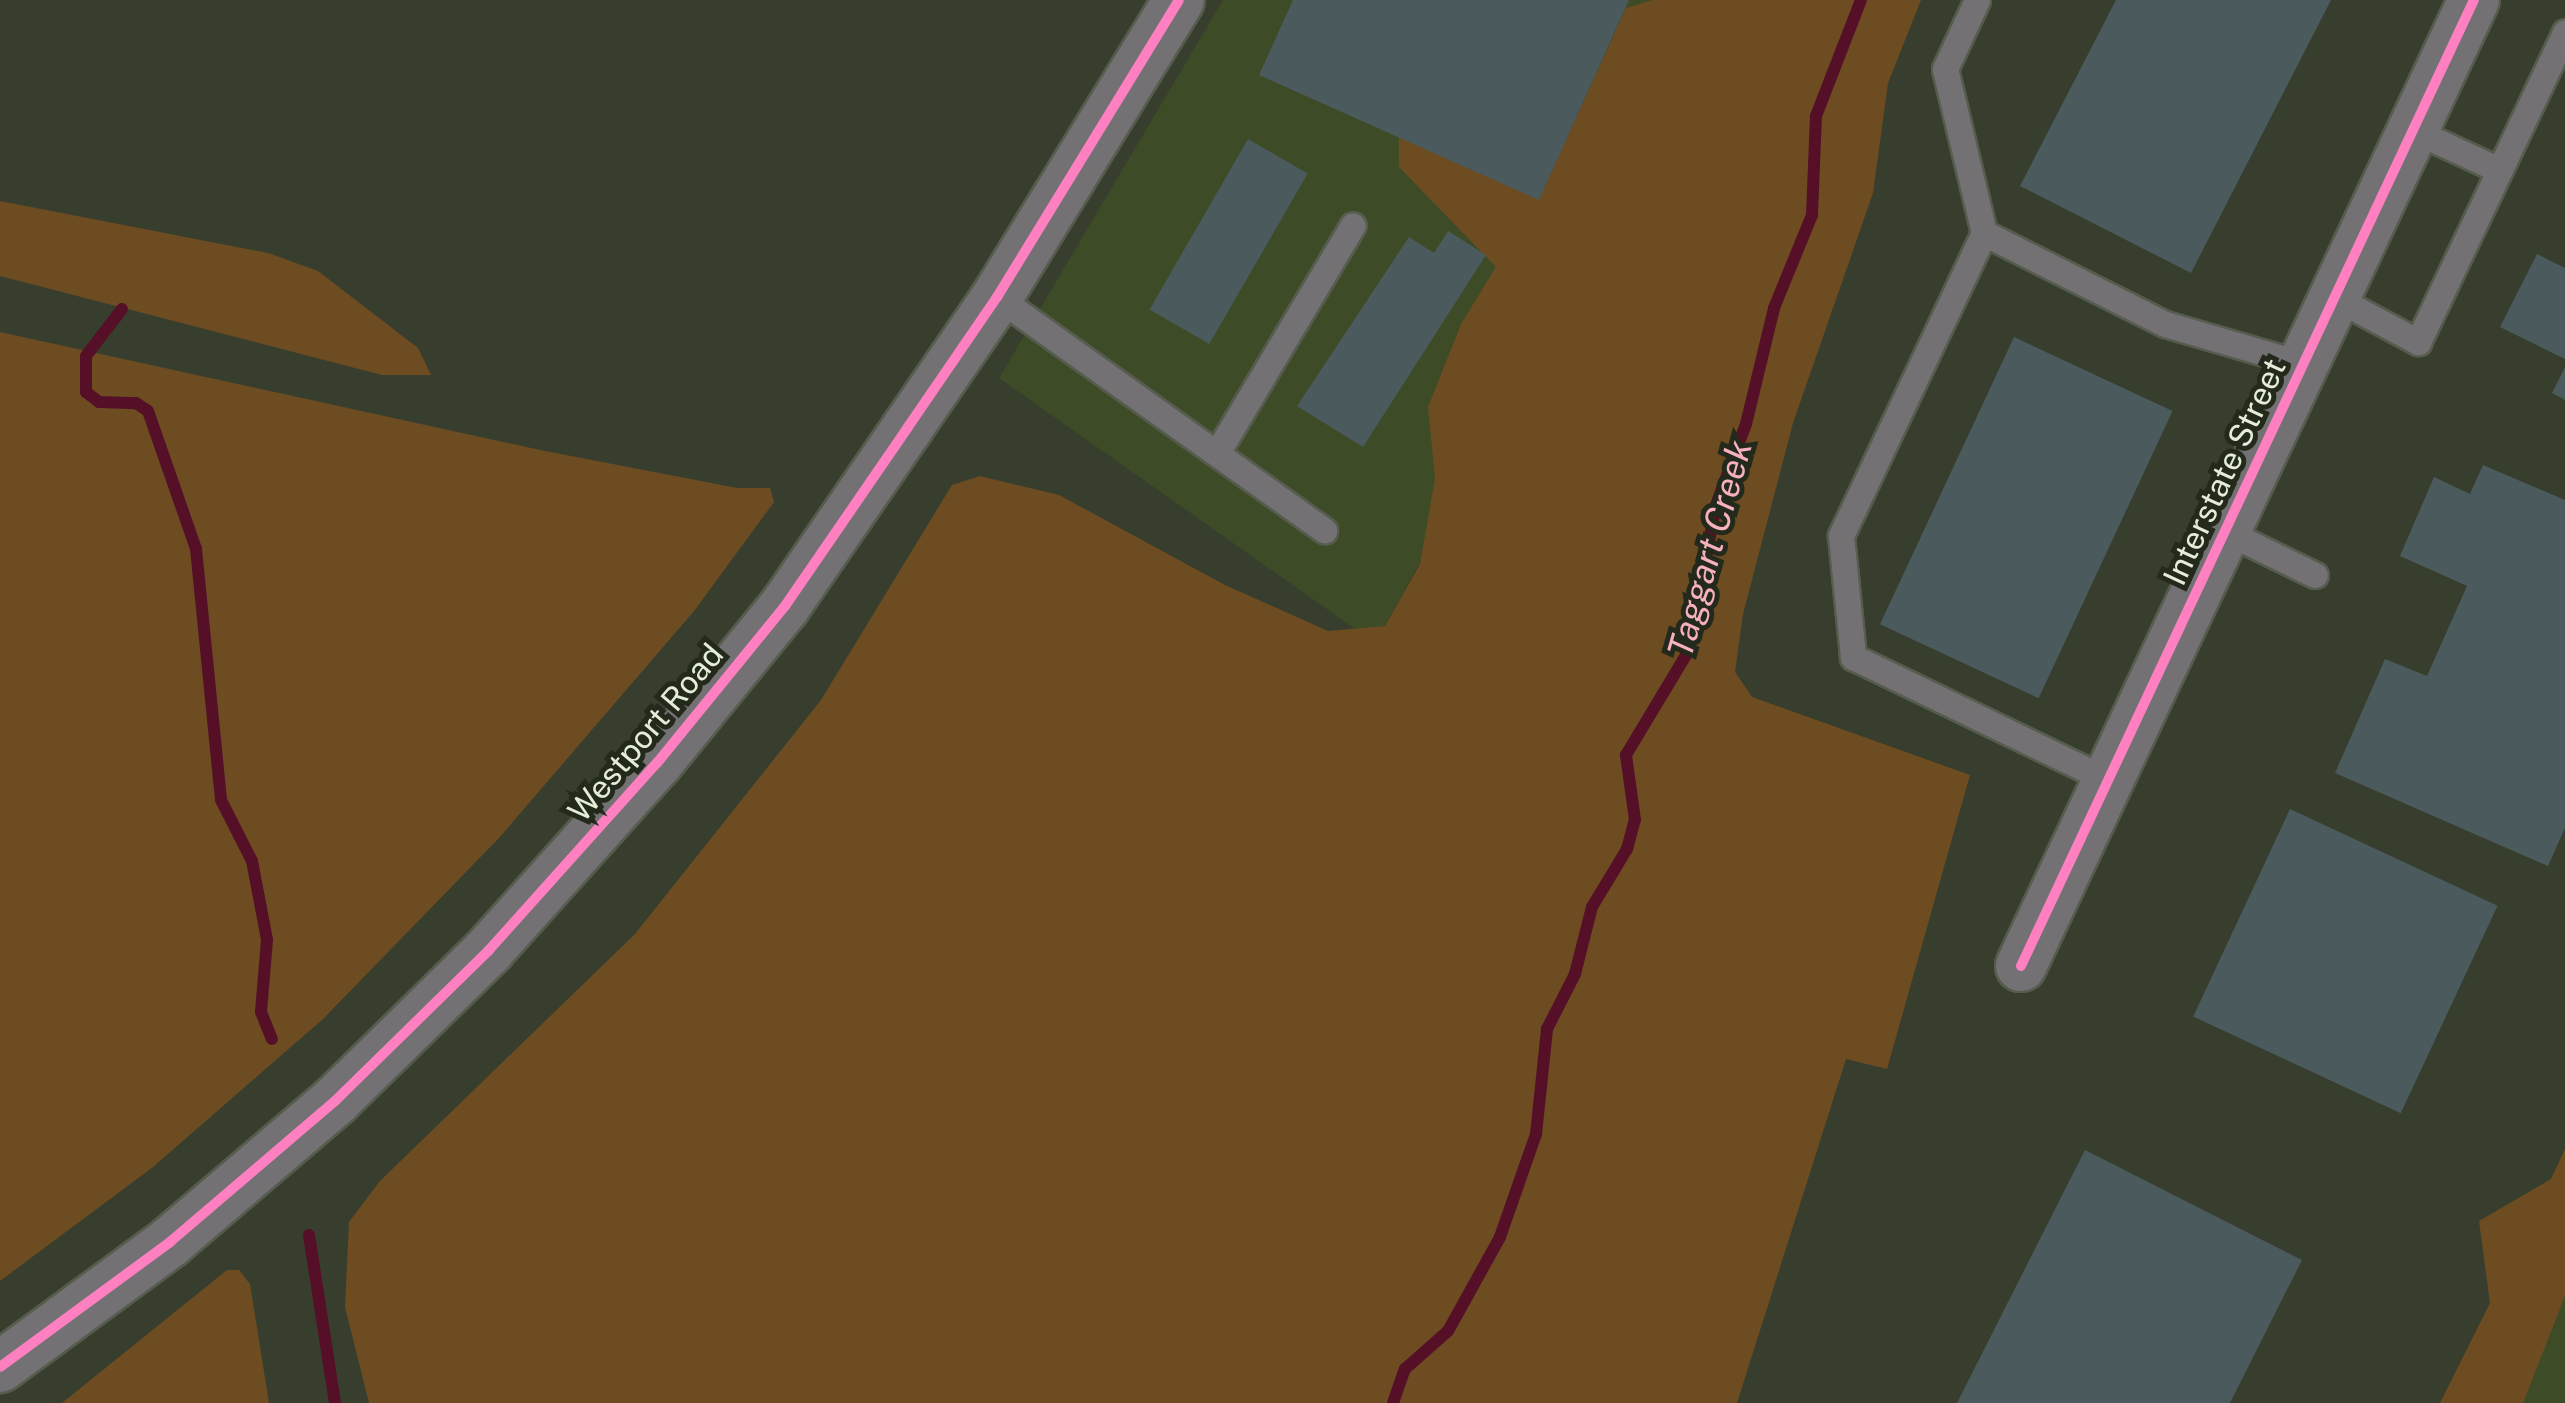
<!DOCTYPE html>
<html>
<head>
<meta charset="utf-8">
<style>
  body { margin:0 }
  #map { position:relative; width:2565px; height:1403px; overflow:hidden; background:#383e2d; font-family:"Public Sans",sans-serif }
  div>[style] { position:absolute }
  [style*='--x'] { left:calc(var(--x)*1px); top:calc(var(--y)*1px); width:calc(var(--w)*1px); rotate:calc(var(--a)*1deg) }
  .built>* { inset:0; background:#3d4b26 }
  .green>* { inset:0; background:#6e4c22 }
  .stream>* { height:12px; margin:-6px; padding:0 6px; transform-origin:6px; border-radius:6px; background:#551027 }
  .building>* { inset:0; background:#4a5a5d; transform-origin:0 0 }
  .roads { filter:drop-shadow(2px 0 #565c4e) drop-shadow(-2px 0 #565c4e) drop-shadow(0 2px #565c4e) drop-shadow(0 -2px #565c4e) }
  .service>* { height:25px; margin:-12.5px; padding:0 12.5px; transform-origin:12.5px; border-radius:12.5px; background:#747174 }
  .minor>* { height:50px; margin:-25px; padding:0 25px; transform-origin:25px; border-radius:25px; background:#747174 }
  .cycleway>* { height:10px; margin:-5px; padding:0 5px; transform-origin:5px; border-radius:5px; background:#ff80c0 }
  span { translate:-50% -50%; white-space:nowrap; text-align:center; line-height:1.15; -webkit-text-stroke:10px #242a1b; paint-order:stroke }
  .street-label { font-size:32px; color:#e5edda }
  .water-label { font-size:35px; color:#f7b1be; font-style:italic }
</style>
</head>
<body>
<div id="map">
  <div class="built">
    <div style="clip-path:polygon(1223px 0,1735px 0,1375px 643px,999px 378px)"></div>
    <div style="clip-path:polygon(2565px 1224px,2565px 1403px,2463px 1403px)"></div>
  </div>
  <div class="green">
    <div style="clip-path:polygon(1652px 0,1921px 0,1888px 83px,1873px 193px,1793px 423px,1743px 614px,1735px 672px,1752px 697px,1970px 775px,1887px 1069px,1846px 1059px,1737px 1403px,369px 1403px,345px 1307px,349px 1222px,380px 1181px,635px 934px,821px 700px,952px 485px,980px 476px,1059px 495px,1225px 585px,1328px 631px,1385px 626px,1420px 564px,1435px 478px,1428px 407px,1461px 324px,1496px 267px,1399px 167px,1399px 137px,1539px 199px,1626px 8px)"></div>
    <div style="clip-path:polygon(0 201px,268px 253px,318px 271px,418px 348px,431px 375px,382px 375px,0 276px)"></div>
    <div style="clip-path:polygon(0 332px,540px 450px,737px 488px,770px 488px,774px 502px,694px 611px,499px 838px,323px 1019px,153px 1167px,0 1281px)"></div>
    <div style="clip-path:polygon(2565px 1149px,2565px 1296px,2523px 1403px,2440px 1403px,2490px 1303px,2479px 1221px,2551px 1179px)"></div>
    <div style="clip-path:polygon(227px 1270px,239px 1270px,250px 1284px,269px 1403px,62px 1403px)"></div>
  </div>
  <div class="stream">
    <div style="--x:122;--y:309;--w:59;--a:127.5"></div>
    <div style="--x:86;--y:356;--w:36;--a:90"></div>
    <div style="--x:86;--y:392;--w:16;--a:38"></div>
    <div style="--x:99;--y:402;--w:37;--a:2"></div>
    <div style="--x:136;--y:403;--w:14;--a:34"></div>
    <div style="--x:148;--y:411;--w:146;--a:70.8"></div>
    <div style="--x:196;--y:549;--w:252;--a:84.3"></div>
    <div style="--x:221;--y:800;--w:68;--a:63.1"></div>
    <div style="--x:252;--y:861;--w:80;--a:79.2"></div>
    <div style="--x:267;--y:940;--w:72;--a:94.8"></div>
    <div style="--x:261;--y:1012;--w:29;--a:68"></div>
    <div style="--x:309;--y:1235;--w:170;--a:81.2"></div>
    <div style="--x:1393;--y:1403;--w:36;--a:-71"></div>
    <div style="--x:1405;--y:1369;--w:57;--a:-41.5"></div>
    <div style="--x:1448;--y:1331;--w:107;--a:-61"></div>
    <div style="--x:1500;--y:1237;--w:109;--a:-70.7"></div>
    <div style="--x:1536;--y:1134;--w:106;--a:-84"></div>
    <div style="--x:1547;--y:1029;--w:62;--a:-63"></div>
    <div style="--x:1575;--y:974;--w:69;--a:-75.8"></div>
    <div style="--x:1592;--y:907;--w:68;--a:-58.9"></div>
    <div style="--x:1627;--y:849;--w:30;--a:-75"></div>
    <div style="--x:1635;--y:820;--w:66;--a:-97.9"></div>
    <div style="--x:1626;--y:755;--w:122;--a:-59"></div>
    <div style="--x:1689;--y:650;--w:147;--a:-79.5"></div>
    <div style="--x:1716;--y:505;--w:86;--a:-69.7"></div>
    <div style="--x:1746;--y:424;--w:119;--a:-76.4"></div>
    <div style="--x:1774;--y:308;--w:100;--a:-67.8"></div>
    <div style="--x:1812;--y:215;--w:99;--a:-87.7"></div>
    <div style="--x:1816;--y:116;--w:124;--a:-68.8"></div>
  </div>
  <div class="building">
    <div style="clip-path:polygon(1293px 0,1629px 0,1539px 200px,1259px 75px)"></div>
    <div style="clip-path:polygon(2116px 0,2331px 0,2191px 273px,2020px 186px)"></div>
    <div style="left:1248px;top:139px;width:69px;height:197px;rotate:30deg"></div>
    <div style="clip-path:polygon(1448px 231px,1486px 255px,1363px 447px,1297px 406px,1409px 237px,1434px 253px)"></div>
    <div style="clip-path:polygon(2537px 254px,2565px 268px,2565px 359px,2500px 327px)"></div>
    <div style="left:2014px;top:337px;width:175px;height:317px;rotate:25deg"></div>
    <div style="clip-path:polygon(2565px 367px,2565px 400px,2552px 393px)"></div>
    <div style="clip-path:polygon(2483px 465px,2565px 500px,2565px 828px,2548px 866px,2335px 773px,2385px 659px,2427px 676px,2467px 586px,2400px 556px,2434px 477px,2470px 494px)"></div>
    <div style="left:2290px;top:809px;width:229px;height:229px;rotate:25deg"></div>
    <div style="clip-path:polygon(2085px 1150px,2302px 1260px,2230px 1403px,1957px 1403px)"></div>
  </div>
  <div class="roads">
    <div class="service">
      <div style="--x:1977;--y:0;--w:76;--a:114.9"></div>
      <div style="--x:1945;--y:69;--w:169;--a:76.6"></div>
      <div style="--x:1984;--y:233;--w:335;--a:115.3"></div>
      <div style="--x:1841;--y:536;--w:122;--a:84.3"></div>
      <div style="--x:1853;--y:657;--w:283;--a:25.8"></div>
      <div style="--x:2413;--y:130;--w:95;--a:24.9"></div>
      <div style="--x:1984;--y:233;--w:203;--a:26.7"></div>
      <div style="--x:2165;--y:324;--w:144;--a:16.2"></div>
      <div style="--x:2332;--y:296;--w:98;--a:28.1"></div>
      <div style="--x:2418;--y:342;--w:343;--a:-64.6"></div>
      <div style="--x:997;--y:297;--w:402;--a:35.5"></div>
      <div style="--x:1217;--y:453;--w:265;--a:-59.2"></div>
      <div style="--x:2225;--y:531;--w:100;--a:26.1"></div>
    </div>
    <div class="minor">
      <div style="--x:2021;--y:966;--w:1067;--a:-64.88"></div>
      <div style="--x:0;--y:1367;--w:211;--a:-36.3"></div>
      <div style="--x:170;--y:1242;--w:217;--a:-40.5"></div>
      <div style="--x:335;--y:1101;--w:216;--a:-44.4"></div>
      <div style="--x:489;--y:950;--w:251;--a:-48.1"></div>
      <div style="--x:657;--y:763;--w:203;--a:-50.8"></div>
      <div style="--x:785;--y:606;--w:217;--a:-55.5"></div>
      <div style="--x:908;--y:427;--w:158;--a:-55.6"></div>
      <div style="--x:997;--y:297;--w:348;--a:-58.5"></div>
    </div>
  </div>
  <div class="cycleway">
    <div style="--x:2021;--y:966;--w:1067;--a:-64.88"></div>
    <div style="--x:0;--y:1367;--w:211;--a:-36.3"></div>
    <div style="--x:170;--y:1242;--w:217;--a:-40.5"></div>
    <div style="--x:335;--y:1101;--w:216;--a:-44.4"></div>
    <div style="--x:489;--y:950;--w:251;--a:-48.1"></div>
    <div style="--x:657;--y:763;--w:203;--a:-50.8"></div>
    <div style="--x:785;--y:606;--w:217;--a:-55.5"></div>
    <div style="--x:908;--y:427;--w:158;--a:-55.6"></div>
    <div style="--x:997;--y:297;--w:348;--a:-58.5"></div>
  </div>
  <div class="street-label">
    <span style="left:2225px;top:472px;rotate:-65deg">Interstate Street</span>
    <span style="left:646px;top:733px;rotate:-50deg">Westport Road</span>
  </div>
  <div class="water-label">
    <span style="left:1710px;top:549px;rotate:-74deg">Taggart Creek</span>
  </div>
</div>
</body>
</html>
